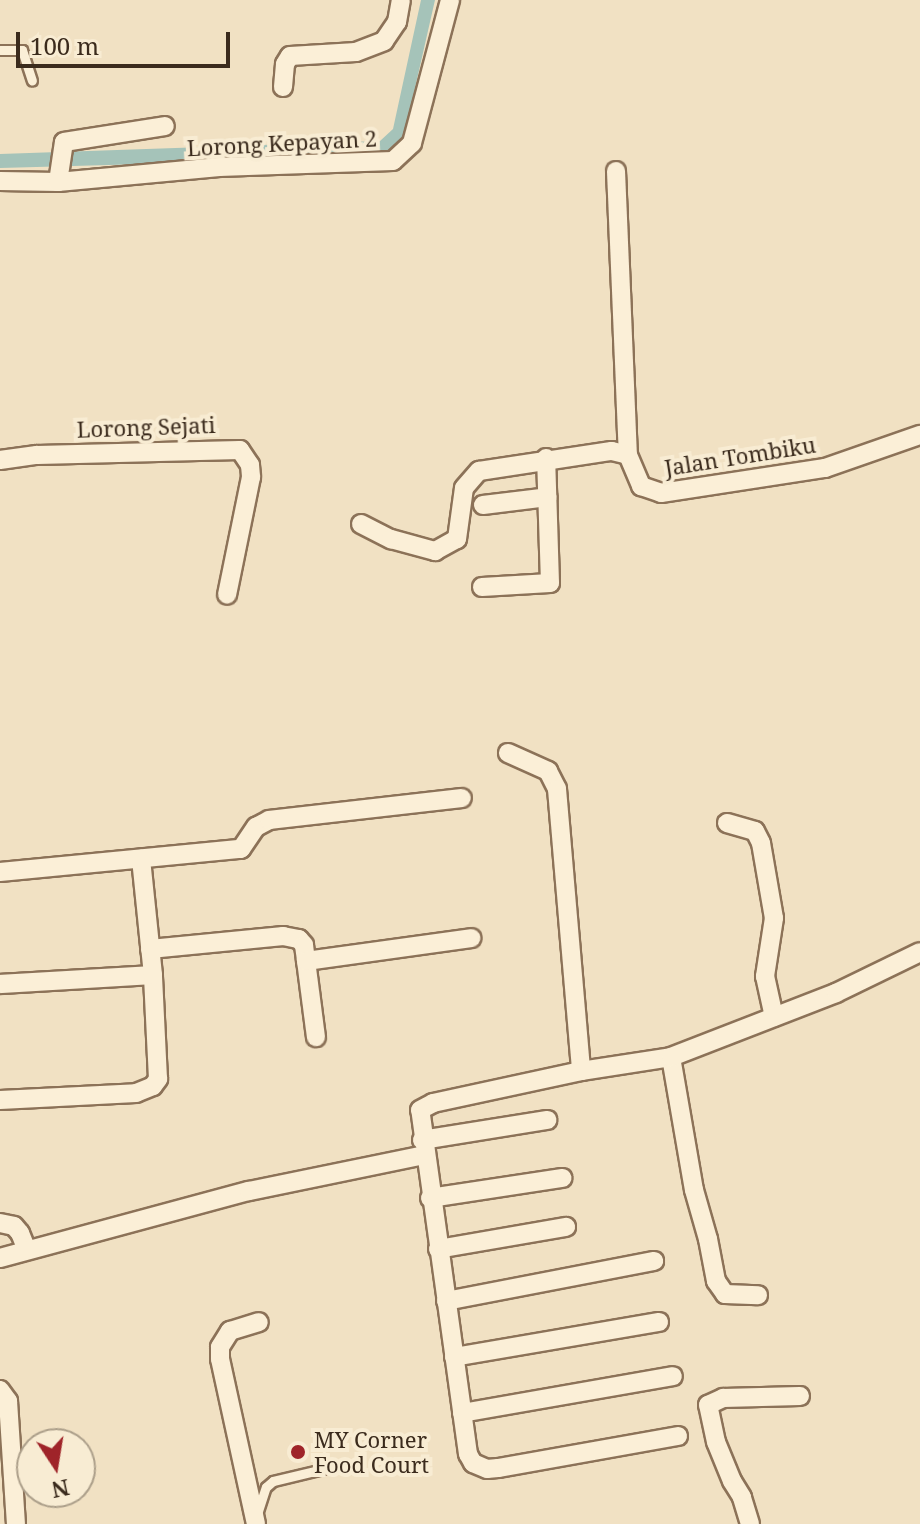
<!DOCTYPE html>
<html>
<head>
<meta charset="utf-8">
<style>
  body { margin:0 }
  #map { position:relative; width:920px; height:1524px; overflow:hidden; background:#f1e1c3; font-family:"Noto Serif",serif }
  div>[style] { position:absolute }
  [style*='--x'] { left:calc(var(--x)*1px); top:calc(var(--y)*1px); width:calc(var(--w)*1px); rotate:calc(var(--a)*1deg) }
  .water>* { inset:0; background:#a5c3b9 }
  .roads { filter:drop-shadow(2px 0 #8c7258) drop-shadow(-2px 0 #8c7258) drop-shadow(0 2px #8c7258) drop-shadow(0 -2px #8c7258) }
  .service>* { height:9px; margin:-4.5px; padding:0 4.5px; transform-origin:4.5px; border-radius:4.5px; background:#fbefd7 }
  .minor>* { height:18px; margin:-9px; padding:0 9px; transform-origin:9px; border-radius:9px; background:#fbefd7 }
  .dots>* { width:22px; height:22px; translate:-50% -50%; box-sizing:border-box; border:4px solid #f8ecd3; border-radius:50% }
  span { translate:-50% -50%; white-space:nowrap; text-align:center; line-height:1.15; -webkit-text-stroke:8px #f8ecd3; paint-order:stroke }
  .street-label { font-size:22px; color:#3b2b1d }
  .poi-label { font-size:22px; color:#3b2b1d }
  .left { translate:0 -50%; text-align:left }
  .north { position:absolute; left:16px; top:1428px; width:80px; height:80px; box-sizing:border-box; background:#f8ecd3; border:2px solid #ac9f8a; border-radius:50%; rotate:168deg; font-size:22px; font-weight:700; line-height:32px; text-align:center; color:#3b2b1d }
  .north::after { content:''; display:block; margin:auto; width:28px; height:36px; background:#9f2429; clip-path:polygon(50% 0,100% 100%,50% 72%,0 100%) }
  .scale { position:absolute; left:16px; top:32px; width:214px; height:36px; box-sizing:border-box; border:4px solid #3b2b1d; border-top:0; padding-left:10px; font-size:24px; line-height:28px; white-space:nowrap; color:#3b2b1d; -webkit-text-stroke:6px #f8ecd3; paint-order:stroke }
</style>
</head>
<body>
<div id="map">
  <div class="water">
    <div style="clip-path:polygon(421px 0,435px 0,405px 132px,402px 140px,391px 151px,182px 163px,0 168px,0 154px,380px 141px,393px 129px)"></div>
  </div>
  <div class="roads">
    <div class="service">
      <div style="--x:0;--y:50;--w:22;--a:0"></div>
      <div style="--x:22;--y:50;--w:32;--a:72"></div>
      <div style="--x:257;--y:1514;--w:28;--a:-72"></div>
      <div style="--x:266;--y:1487;--w:9;--a:-41"></div>
      <div style="--x:273;--y:1481;--w:51;--a:-13.5"></div>
    </div>
    <div class="minor">
      <div style="--x:283;--y:87;--w:23;--a:-85"></div>
      <div style="--x:285;--y:64;--w:9;--a:-58"></div>
      <div style="--x:290;--y:56;--w:66;--a:-3.5"></div>
      <div style="--x:356;--y:52;--w:30;--a:-21"></div>
      <div style="--x:384;--y:41;--w:23;--a:-56"></div>
      <div style="--x:397;--y:22;--w:22;--a:-80"></div>
      <div style="--x:616;--y:171;--w:284;--a:87.6"></div>
      <div style="--x:0;--y:181;--w:58;--a:1"></div>
      <div style="--x:58;--y:182;--w:162;--a:-5.3"></div>
      <div style="--x:219;--y:167;--w:174;--a:-2"></div>
      <div style="--x:393;--y:161;--w:26;--a:-43"></div>
      <div style="--x:412;--y:143;--w:148;--a:-75.1"></div>
      <div style="--x:58;--y:182;--w:40;--a:-81.5"></div>
      <div style="--x:64;--y:142;--w:102;--a:-9"></div>
      <div style="--x:0;--y:460;--w:37;--a:-8"></div>
      <div style="--x:37;--y:455;--w:203;--a:-1.4"></div>
      <div style="--x:240;--y:450;--w:18;--a:56"></div>
      <div style="--x:250;--y:465;--w:12;--a:85"></div>
      <div style="--x:251;--y:477;--w:120;--a:101.5"></div>
      <div style="--x:483;--y:505;--w:65;--a:-7"></div>
      <div style="--x:361;--y:524;--w:34;--a:27"></div>
      <div style="--x:391;--y:539;--w:46;--a:15.3"></div>
      <div style="--x:435;--y:551;--w:25;--a:-29"></div>
      <div style="--x:457;--y:539;--w:51;--a:-82.2"></div>
      <div style="--x:464;--y:488;--w:23;--a:-49"></div>
      <div style="--x:479;--y:471;--w:134;--a:-8.6"></div>
      <div style="--x:612;--y:451;--w:16;--a:14"></div>
      <div style="--x:628;--y:455;--w:34;--a:67"></div>
      <div style="--x:641;--y:486;--w:21;--a:19"></div>
      <div style="--x:661;--y:493;--w:166;--a:-8.7"></div>
      <div style="--x:825;--y:468;--w:101;--a:-19.2"></div>
      <div style="--x:482;--y:587;--w:68;--a:-3.4"></div>
      <div style="--x:550;--y:583;--w:125;--a:-91.8"></div>
      <div style="--x:508;--y:753;--w:44;--a:24.2"></div>
      <div style="--x:548;--y:771;--w:20;--a:63"></div>
      <div style="--x:557;--y:789;--w:283;--a:85.1"></div>
      <div style="--x:727;--y:823;--w:29;--a:16"></div>
      <div style="--x:755;--y:831;--w:13;--a:63"></div>
      <div style="--x:761;--y:843;--w:76;--a:80.2"></div>
      <div style="--x:774;--y:918;--w:59;--a:98.8"></div>
      <div style="--x:765;--y:976;--w:42;--a:77.6"></div>
      <div style="--x:0;--y:872;--w:242;--a:-5.5"></div>
      <div style="--x:241;--y:849;--w:27;--a:-56"></div>
      <div style="--x:256;--y:827;--w:15;--a:-28"></div>
      <div style="--x:269;--y:820;--w:194;--a:-6.5"></div>
      <div style="--x:150;--y:949;--w:134;--a:-5.6"></div>
      <div style="--x:283;--y:936;--w:16;--a:11"></div>
      <div style="--x:299;--y:939;--w:8;--a:50"></div>
      <div style="--x:304;--y:945;--w:93;--a:82.6"></div>
      <div style="--x:306;--y:961;--w:167;--a:-7.9"></div>
      <div style="--x:0;--y:984;--w:153;--a:-3.4"></div>
      <div style="--x:671;--y:1057;--w:135;--a:80.2"></div>
      <div style="--x:694;--y:1190;--w:51;--a:74.1"></div>
      <div style="--x:708;--y:1239;--w:43;--a:79.2"></div>
      <div style="--x:716;--y:1281;--w:16;--a:55"></div>
      <div style="--x:725;--y:1294;--w:33;--a:2"></div>
      <div style="--x:0;--y:1100;--w:136;--a:-2.9"></div>
      <div style="--x:136;--y:1093;--w:18;--a:-22"></div>
      <div style="--x:153;--y:1086;--w:9;--a:-54"></div>
      <div style="--x:158;--y:1079;--w:104;--a:-92.8"></div>
      <div style="--x:153;--y:975;--w:117;--a:-95.9"></div>
      <div style="--x:422;--y:1140;--w:127;--a:-9.1"></div>
      <div style="--x:430;--y:1198;--w:134;--a:-8.6"></div>
      <div style="--x:0;--y:1223;--w:14;--a:12"></div>
      <div style="--x:14;--y:1226;--w:9;--a:49"></div>
      <div style="--x:20;--y:1233;--w:18;--a:68"></div>
      <div style="--x:438;--y:1249;--w:130;--a:-9.8"></div>
      <div style="--x:0;--y:1258;--w:258;--a:-15.1"></div>
      <div style="--x:249;--y:1191;--w:180;--a:-11.6"></div>
      <div style="--x:446;--y:1301;--w:212;--a:-10.9"></div>
      <div style="--x:454;--y:1357;--w:208;--a:-9.7"></div>
      <div style="--x:0;--y:1390;--w:14;--a:54"></div>
      <div style="--x:8;--y:1401;--w:123;--a:86.3"></div>
      <div style="--x:462;--y:1413;--w:214;--a:-9.9"></div>
      <div style="--x:678;--y:1436;--w:183;--a:169.9"></div>
      <div style="--x:498;--y:1468;--w:11;--a:175"></div>
      <div style="--x:487;--y:1469;--w:15;--a:-157"></div>
      <div style="--x:473;--y:1463;--w:10;--a:-119"></div>
      <div style="--x:468;--y:1454;--w:347;--a:-97.9"></div>
      <div style="--x:420;--y:1110;--w:15;--a:-28"></div>
      <div style="--x:433;--y:1103;--w:151;--a:-12.2"></div>
      <div style="--x:581;--y:1071;--w:91;--a:-8.8"></div>
      <div style="--x:671;--y:1057;--w:177;--a:-21.2"></div>
      <div style="--x:836;--y:993;--w:93;--a:-26"></div>
      <div style="--x:256;--y:1524;--w:169;--a:-102.3"></div>
      <div style="--x:220;--y:1359;--w:12;--a:-90"></div>
      <div style="--x:220;--y:1347;--w:19;--a:-58"></div>
      <div style="--x:230;--y:1331;--w:30;--a:-17"></div>
      <div style="--x:750;--y:1524;--w:28;--a:-107"></div>
      <div style="--x:742;--y:1497;--w:19;--a:-122"></div>
      <div style="--x:732;--y:1481;--w:42;--a:-112.3"></div>
      <div style="--x:716;--y:1442;--w:38;--a:-102"></div>
      <div style="--x:708;--y:1405;--w:17;--a:-25"></div>
      <div style="--x:723;--y:1398;--w:77;--a:-1.5"></div>
    </div>
  </div>
  <div class="dots">
    <div style="left:298px;top:1452px;background:#9f2429"></div>
  </div>
  <div class="street-label">
    <span style="left:282px;top:143px;rotate:-3deg">Lorong Kepayan 2</span>
    <span style="left:146px;top:427px;rotate:-2deg">Lorong Sejati</span>
    <span style="left:740px;top:456px;rotate:-9deg">Jalan Tombiku</span>
  </div>
  <div class="poi-label">
    <span class="left" style="left:314px;top:1452px">MY Corner<br>Food Court</span>
  </div>
  <div class="north">N</div>
  <div class="scale">100 m</div>
</div>
</body>
</html>
